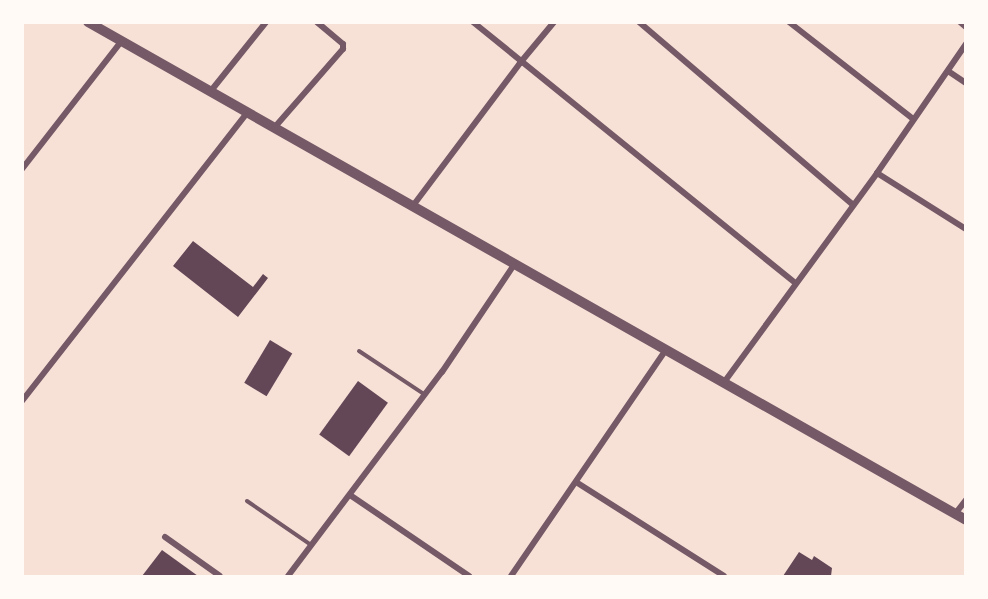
<!DOCTYPE html>
<html>
<head>
<meta charset="utf-8">
<style>
  body { margin:0 }
  #map { position:relative; width:988px; height:599px; overflow:hidden; background:#f7e1d7; font-family:"Varela Round",sans-serif }
  div>[style] { position:absolute }
  [style*='--x'] { left:calc(var(--x)*1px); top:calc(var(--y)*1px); width:calc(var(--w)*1px); rotate:calc(var(--a)*1deg) }
  .building>* { inset:0; background:#644757; transform-origin:0 0 }
  .service>* { height:4px; margin:-2px; padding:0 2px; transform-origin:2px; border-radius:2px; background:#755966 }
  .minor>* { height:6px; margin:-3px; padding:0 3px; transform-origin:3px; border-radius:3px; background:#755966 }
  .tertiary>* { height:10px; margin:-5px; padding:0 5px; transform-origin:5px; border-radius:5px; background:#755966 }
  span { translate:-50% -50%; white-space:nowrap; text-align:center; line-height:1.15; -webkit-text-stroke:6px #fffaf5; paint-order:stroke }
  .frame { position:absolute; inset:0; border:24px solid #fffaf5; pointer-events:none }
</style>
</head>
<body>
<div id="map">
  <div class="building">
    <div style="clip-path:polygon(193px 241px,253px 287px,263px 274px,268px 278px,238px 317px,173px 266px)"></div>
    <div style="left:270px;top:340px;width:26px;height:50px;rotate:31deg"></div>
    <div style="left:358px;top:381px;width:37px;height:66px;rotate:36deg"></div>
    <div style="clip-path:polygon(162px 550px,198px 576px,142px 576px)"></div>
    <div style="clip-path:polygon(799px 552px,812px 560px,814px 556px,832px 568px,831px 576px,783px 576px)"></div>
  </div>
  <div class="service">
    <div style="--x:359;--y:351;--w:78;--a:33.5"></div>
    <div style="--x:247;--y:501;--w:78;--a:34.5"></div>
  </div>
  <div class="minor">
    <div style="--x:473;--y:22;--w:414;--a:39"></div>
    <div style="--x:639;--y:22;--w:280;--a:40.5"></div>
    <div style="--x:789;--y:22;--w:157;--a:38"></div>
    <div style="--x:960;--y:22;--w:8;--a:40"></div>
    <div style="--x:948;--y:71;--w:22;--a:34"></div>
    <div style="--x:210;--y:92;--w:90;--a:-51.3"></div>
    <div style="--x:274;--y:128;--w:105;--a:-48.9"></div>
    <div style="--x:343;--y:49;--w:5;--a:-90"></div>
    <div style="--x:343;--y:44;--w:34;--a:-140"></div>
    <div style="--x:22;--y:169;--w:161;--a:-52.1"></div>
    <div style="--x:877;--y:173;--w:105;--a:32.2"></div>
    <div style="--x:412;--y:207;--w:180;--a:-53.1"></div>
    <div style="--x:520;--y:63;--w:53;--a:-50.3"></div>
    <div style="--x:725;--y:381;--w:258;--a:-53.8"></div>
    <div style="--x:877;--y:173;--w:157;--a:-55.4"></div>
    <div style="--x:22;--y:401;--w:364;--a:-52"></div>
    <div style="--x:576;--y:482;--w:175;--a:32.4"></div>
    <div style="--x:350;--y:495;--w:144;--a:34.2"></div>
    <div style="--x:955;--y:514;--w:18;--a:-52"></div>
    <div style="--x:165;--y:537;--w:67;--a:35.3"></div>
    <div style="--x:288;--y:576;--w:256;--a:-53"></div>
    <div style="--x:442;--y:372;--w:129;--a:-56.1"></div>
    <div style="--x:511;--y:576;--w:273;--a:-55.6"></div>
  </div>
  <div class="tertiary">
    <div style="--x:88;--y:22;--w:1009;--a:29.56"></div>
  </div>
  <div class="frame"></div>
</div>
</body>
</html>
